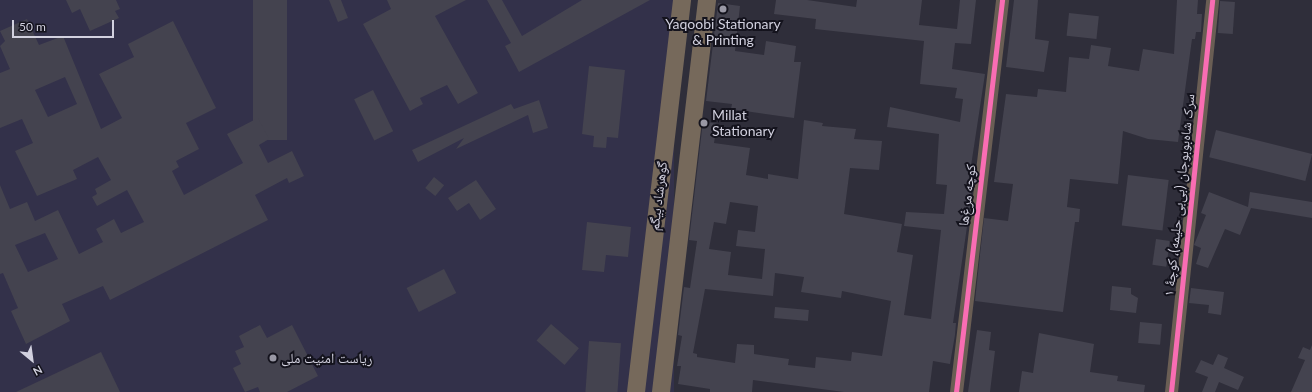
<!DOCTYPE html>
<html>
<head>
<meta charset="utf-8">
<style>
  body { margin:0 }
  #map { position:relative; width:1312px; height:392px; overflow:hidden; background:#2f2e3a; font-family:Lato,"Noto Naskh Arabic",sans-serif }
  div>[style] { position:absolute }
  [style*='--x'] { left:calc(var(--x)*1px); top:calc(var(--y)*1px); width:calc(var(--w)*1px); rotate:calc(var(--a)*1deg) }
  .built>* { inset:0; background:#33314a; transform-origin:0 0 }
  .building>* { inset:0; background:#44434f; transform-origin:0 0 }
  .street>* { height:13px; margin:-6.5px; padding:0 6.5px; transform-origin:6.5px; border-radius:6.5px; background:#6a5e54 }
  .secondary>* { height:18px; margin:-9px; padding:0 9px; transform-origin:9px; border-radius:9px; background:#76695b }
  .cycleway>* { height:5px; margin:-2.5px; padding:0 2.5px; transform-origin:2.5px; border-radius:2.5px; background:#f96db3 }
  .dots>* { width:11px; height:11px; translate:-50% -50%; box-sizing:border-box; border:2px solid #14131d; border-radius:50% }
  span { translate:-50% -50%; white-space:nowrap; text-align:center; line-height:1.15; -webkit-text-stroke:4px #14131d; paint-order:stroke }
  .poi-label { font-size:14px; color:#d2d1df }
  .left { translate:0 -50%; text-align:left }
  .street-label { font-size:14px; color:#d2d1df }
  .north { position:absolute; left:12px; top:340px; width:40px; height:40px; -webkit-text-stroke:3px #14131d; paint-order:stroke; rotate:151deg; font-size:11px; font-weight:700; line-height:16px; text-align:center; color:#d2d1df }
  .north::after { content:''; display:block; margin:auto; width:14px; height:18px; background:#d2d1df; clip-path:polygon(50% 0,100% 100%,50% 72%,0 100%) }
  .scale { position:absolute; left:12px; top:20px; width:102px; height:18px; box-sizing:border-box; border:2px solid #d2d1df; border-top:0; padding-left:5px; font-size:12px; line-height:14px; white-space:nowrap; color:#d2d1df; -webkit-text-stroke:3px #14131d; paint-order:stroke }
</style>
</head>
<body>
<div id="map">
  <div class="built">
    <div style="left:0;top:0;width:674px;height:392px"></div>
  </div>
  <div class="building">
    <div style="clip-path:polygon(66px 0,116px 0,120px 9px,115px 11px,119px 18px,90px 31px,80px 9px,72px 13px)"></div>
    <div style="left:253px;top:0;width:34px;height:140px"></div>
    <div style="clip-path:polygon(329px 0,341px 0,348px 18px,338px 22px)"></div>
    <div style="clip-path:polygon(387px 0,466px 0,435px 16px,478px 93px,458px 104px,447px 85px,420px 98px,423px 104px,410px 111px,363px 24px,391px 9px)"></div>
    <div style="clip-path:polygon(487px 0,502px 0,522px 36px,582px 0,650px 0,519px 72px,505px 46px,511px 43px)"></div>
    <div style="clip-path:polygon(evenodd,776px 0,807px 0,856px 7px,857px 0,922px 0,919px 25px,957px 29px,960px 0,976px 0,971px 44px,955px 43px,952px 69px,985px 74px,969px 179px,971px 179px,971px 199px,953px 323px,956px 323px,955px 335px,950px 364px,933px 361px,929px 392px,844px 392px,753px 380px,752px 392px,710px 392px,710px 389px,678px 384px,681px 366px,677px 366px,682px 336px,678px 335px,684px 287px,690px 288px,697px 241px,689px 240px,703px 121px,717px 124px,714px 143px,750px 148px,746px 175px,768px 179px,768px 174px,798px 179px,804px 120px,823px 123px,822px 126px,856px 129px,854px 139px,882px 141px,879px 170px,850px 168px,844px 214px,902px 224px,897px 252px,913px 255px,904px 315px,931px 319px,941px 230px,904px 226px,906px 212px,944px 214px,947px 185px,936px 184px,939px 134px,887px 127px,890px 107px,960px 122px,963px 99px,955px 98px,957px 88px,920px 84px,924px 41px,815px 29px,816px 19px,774px 14px,776px 0,730px 202px,758px 206px,755px 232px,738px 230px,736px 246px,765px 249px,762px 279px,728px 275px,731px 252px,709px 249px,714px 222px,726px 224px,730px 202px,776px 0,775px 273px,804px 277px,801px 292px,841px 298px,842px 291px,891px 301px,882px 356px,852px 352px,851px 361px,816px 357px,815px 368px,788px 365px,789px 359px,754px 354px,754px 345px,737px 344px,735px 363px,697px 357px,697px 354px,693px 353px,705px 289px,773px 296px,775px 273px)"></div>
    <div style="clip-path:polygon(1014px 0,1038px 0,1035px 39px,1049px 41px,1044px 72px,1006px 67px)"></div>
    <div style="clip-path:polygon(1177px 0,1198px 0,1197px 14px,1202px 14px,1201px 32px,1196px 32px,1195px 39px,1192px 39px,1178px 142px,1148px 139px,1123px 131px,1118px 184px,1070px 179px,1067px 207px,1080px 209px,1079px 222px,1075px 222px,1063px 312px,975px 301px,984px 218px,1008px 221px,1013px 184px,994px 182px,1006px 94px,1037px 97px,1038px 89px,1066px 92px,1069px 57px,1089px 59px,1091px 45px,1111px 48px,1108px 66px,1139px 71px,1143px 49px,1174px 54px)"></div>
    <div style="left:1220px;top:1px;width:15px;height:32px;rotate:4deg"></div>
    <div style="clip-path:polygon(718px 3px,740px 6px,735px 51px,764px 55px,766px 41px,796px 46px,794px 62px,801px 62px,794px 118px,731px 109px,732px 104px,706px 101px)"></div>
    <div style="left:1069px;top:13px;width:30px;height:23px;rotate:6deg"></div>
    <div style="clip-path:polygon(evenodd,27px 19px,39px 45px,63px 36px,101px 129px,122px 118px,99px 74px,134px 57px,128px 44px,173px 21px,216px 108px,186px 123px,199px 149px,176px 161px,179px 167px,172px 171px,184px 195px,243px 163px,227px 134px,258px 118px,269px 139px,259px 145px,268px 163px,292px 151px,304px 176px,289px 183px,287px 178px,255px 195px,268px 220px,110px 300px,103px 286px,62px 304px,70px 321px,26px 344px,11px 311px,18px 308px,3px 273px,0 274px,0 185px,10px 209px,27px 202px,35px 221px,58px 210px,79px 254px,103px 242px,96px 229px,114px 219px,121px 233px,144px 222px,127px 190px,97px 206px,92px 197px,97px 194px,95px 189px,111px 180px,98px 157px,73px 170px,77px 179px,37px 196px,15px 151px,33px 143px,22px 119px,0 128px,0 73px,10px 69px,0 46px,5px 41px,0 31px,27px 19px,65px 77px,77px 104px,48px 117px,35px 90px,65px 77px,27px 19px,45px 233px,58px 259px,28px 272px,15px 245px,45px 233px)"></div>
    <div style="clip-path:polygon(589px 66px,625px 70px,618px 138px,607px 137px,606px 148px,593px 147px,594px 136px,582px 134px)"></div>
    <div style="left:373px;top:90px;width:46px;height:21px;rotate:64deg"></div>
    <div style="clip-path:polygon(539px 100px,548px 128px,533px 133px,528px 115px,456px 149px,464px 138px,418px 162px,412px 150px,511px 104px,514px 109px)"></div>
    <div style="left:1216px;top:130px;width:99px;height:28px;rotate:14deg"></div>
    <div style="left:1128px;top:175px;width:41px;height:51px;rotate:7deg"></div>
    <div style="left:434px;top:177px;width:13px;height:14px;rotate:39deg"></div>
    <div style="clip-path:polygon(476px 180px,496px 209px,480px 220px,469px 203px,457px 211px,448px 198px)"></div>
    <div style="clip-path:polygon(1209px 192px,1248px 207px,1250px 192px,1312px 202px,1312px 218px,1251px 208px,1240px 235px,1225px 229px,1208px 268px,1196px 264px,1201px 248px,1194px 245px,1206px 215px,1201px 213px)"></div>
    <div style="clip-path:polygon(587px 222px,631px 227px,628px 257px,606px 255px,604px 272px,582px 270px)"></div>
    <div style="left:1156px;top:239px;width:14px;height:26px;rotate:8deg"></div>
    <div style="left:444px;top:269px;width:27px;height:42px;rotate:63deg"></div>
    <div style="clip-path:polygon(1112px 286px,1131px 288px,1131px 294px,1138px 298px,1136px 313px,1110px 310px)"></div>
    <div style="clip-path:polygon(1191px 288px,1224px 292px,1221px 315px,1208px 313px,1209px 305px,1189px 303px)"></div>
    <div style="left:775px;top:307px;width:34px;height:11px;rotate:5deg"></div>
    <div style="left:1140px;top:322px;width:22px;height:21px;rotate:5deg"></div>
    <div style="left:551px;top:324px;width:37px;height:22px;rotate:41deg"></div>
    <div style="clip-path:polygon(260px 325px,267px 338px,292px 325px,318px 376px,287px 392px,260px 392px,258px 387px,245px 392px,233px 368px,241px 364px,235px 351px,244px 347px,239px 336px)"></div>
    <div style="clip-path:polygon(977px 330px,991px 332px,989px 350px,995px 351px,990px 392px,968px 392px)"></div>
    <div style="clip-path:polygon(1039px 333px,1094px 344px,1090px 372px,1118px 376px,1117px 381px,1145px 385px,1144px 392px,1019px 392px,1022px 371px,1033px 373px)"></div>
    <div style="left:589px;top:341px;width:32px;height:51px;rotate:4deg"></div>
    <div style="clip-path:polygon(1312px 345px,1312px 392px,1291px 392px,1305px 360px,1298px 358px,1303px 347px,1310px 350px)"></div>
    <div style="clip-path:polygon(101px 352px,120px 392px,16px 392px)"></div>
    <div style="clip-path:polygon(1218px 354px,1228px 358px,1224px 368px,1244px 377px,1238px 390px,1219px 382px,1215px 392px,1202px 392px,1208px 377px,1195px 372px,1201px 360px,1213px 365px)"></div>
  </div>
  <div class="street">
    <div style="--x:956;--y:392;--w:395;--a:-83.3"></div>
    <div style="--x:1171;--y:392;--w:394;--a:-84"></div>
  </div>
  <div class="secondary">
    <div style="--x:636;--y:392;--w:395;--a:-83.3"></div>
    <div style="--x:661;--y:392;--w:395;--a:-83.3"></div>
  </div>
  <div class="cycleway">
    <div style="--x:956;--y:392;--w:395;--a:-83.3"></div>
    <div style="--x:1171;--y:392;--w:394;--a:-84"></div>
  </div>
  <div class="dots">
    <div style="left:723px;top:9px;background:#9998a5"></div>
    <div style="left:704px;top:123px;background:#9998a5"></div>
    <div style="left:273px;top:358px;background:#9998a5"></div>
  </div>
  <div class="poi-label">
    <span style="left:723px;top:32px">Yaqoobi Stationary<br>&amp; Printing</span>
    <span class="left" style="left:712px;top:123px">Millat<br>Stationary</span>
    <span class="left" style="left:281px;top:358px">ریاست امنیت ملی</span>
  </div>
  <div class="street-label">
    <span style="left:967px;top:195px;rotate:-83deg">کوچه مرغ‌ها</span>
    <span style="left:1179px;top:195px;rotate:-84deg">سرک شاه‌بوبوجان (بی‌بی حلیمه)، کوچۀ ۱</span>
    <span style="left:658px;top:196px;rotate:-83deg">گوهرشاد بیگم</span>
  </div>
  <div class="north">N</div>
  <div class="scale">50 m</div>
</div>
</body>
</html>
